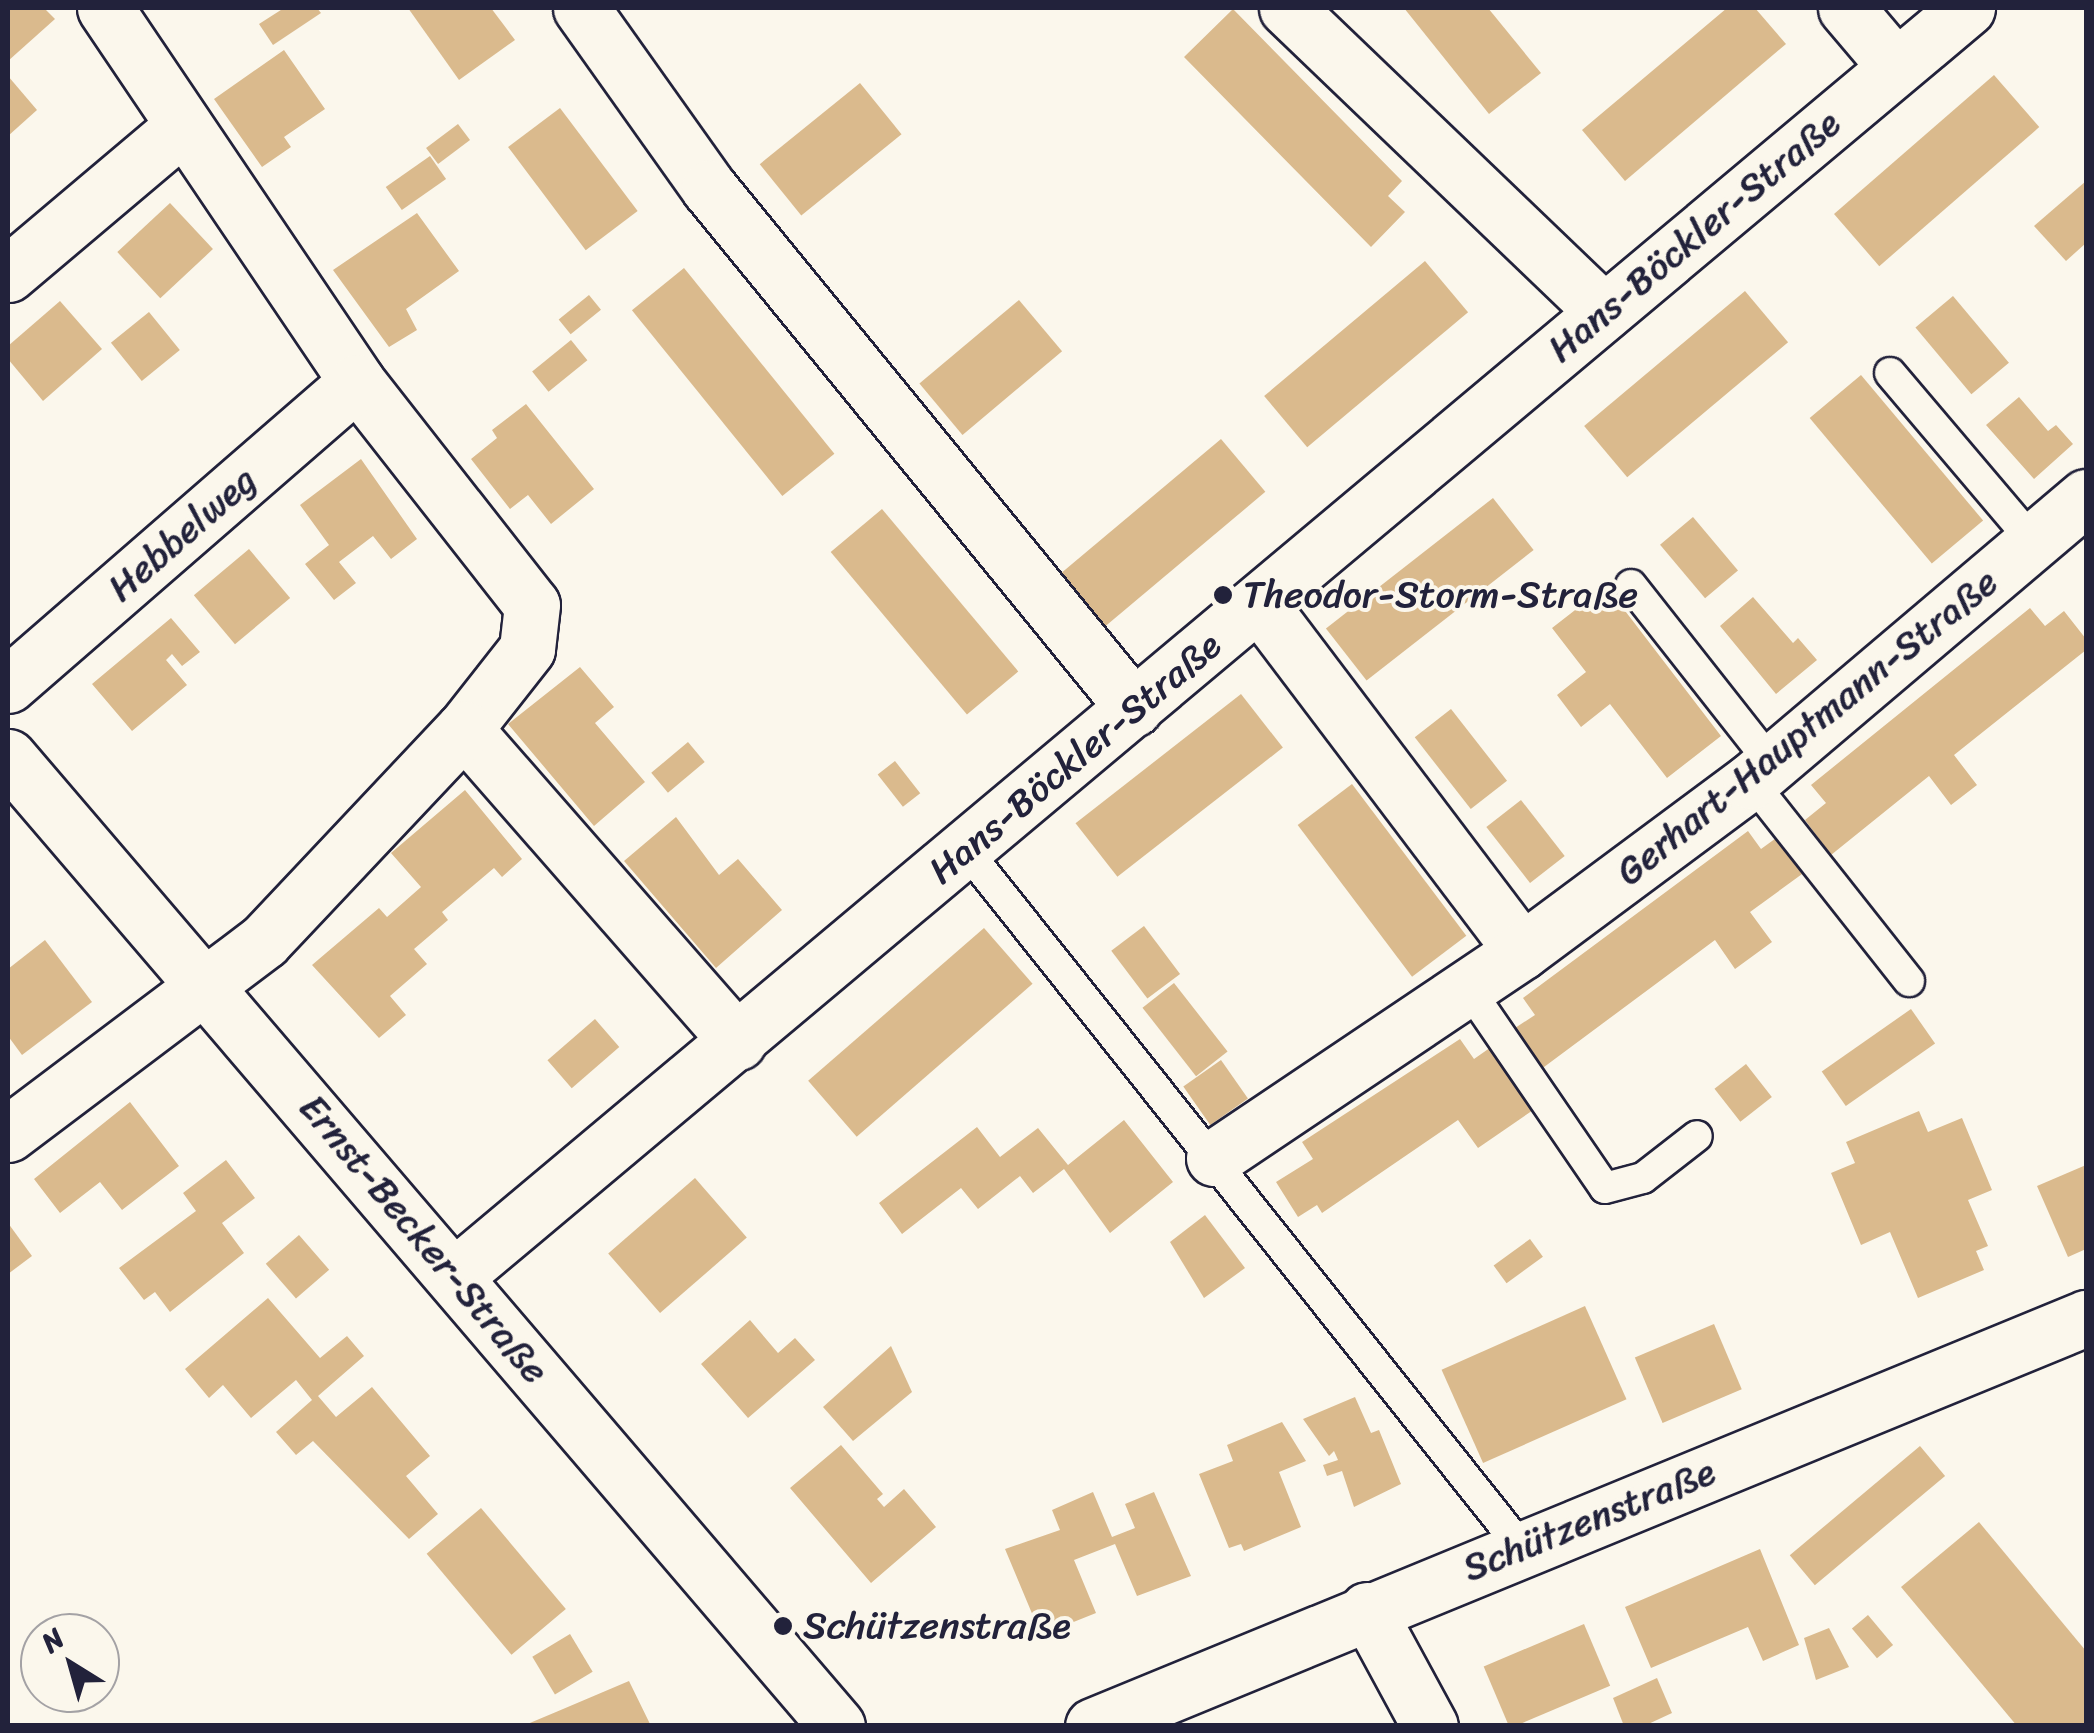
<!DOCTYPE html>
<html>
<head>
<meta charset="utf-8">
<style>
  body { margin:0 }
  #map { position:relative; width:2094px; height:1733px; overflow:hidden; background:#fbf7ec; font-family:Sriracha,sans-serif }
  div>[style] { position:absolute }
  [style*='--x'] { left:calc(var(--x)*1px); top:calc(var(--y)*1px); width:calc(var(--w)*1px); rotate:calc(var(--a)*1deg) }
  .building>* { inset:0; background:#daba8d; transform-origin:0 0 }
  .roads { filter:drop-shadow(2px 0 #22223b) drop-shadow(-2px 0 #22223b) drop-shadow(0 2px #22223b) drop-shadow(0 -2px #22223b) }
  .lane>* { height:30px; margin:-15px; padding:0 15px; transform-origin:15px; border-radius:15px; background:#fbf7ec }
  .street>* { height:55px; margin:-27.5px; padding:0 27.5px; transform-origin:27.5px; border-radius:27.5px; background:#fbf7ec }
  .dots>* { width:28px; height:28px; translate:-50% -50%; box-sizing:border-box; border:5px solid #fbf7ec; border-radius:50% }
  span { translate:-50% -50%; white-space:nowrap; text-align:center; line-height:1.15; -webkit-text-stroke:8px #fbf7ec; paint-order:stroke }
  .street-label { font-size:38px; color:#22223b }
  .poi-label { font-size:38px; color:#22223b }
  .left { translate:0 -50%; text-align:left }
  .frame { position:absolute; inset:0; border:10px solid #22223b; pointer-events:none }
  .north { position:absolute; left:20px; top:1613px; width:100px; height:100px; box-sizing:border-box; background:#fbf7ec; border:2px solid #a4a2a5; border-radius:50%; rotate:323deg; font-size:28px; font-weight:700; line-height:40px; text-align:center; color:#22223b }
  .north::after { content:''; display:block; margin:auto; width:35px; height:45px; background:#22223b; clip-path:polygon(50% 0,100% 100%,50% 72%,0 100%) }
</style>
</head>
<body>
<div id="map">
  <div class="building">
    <div style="clip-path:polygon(8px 8px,44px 8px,55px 19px,8px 61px)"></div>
    <div style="clip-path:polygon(284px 8px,317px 8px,321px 13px,273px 45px,259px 24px)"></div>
    <div style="clip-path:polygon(408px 8px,491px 8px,515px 40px,459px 80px)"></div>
    <div style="clip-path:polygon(1404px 8px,1488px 8px,1541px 73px,1489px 114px)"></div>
    <div style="clip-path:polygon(1727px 8px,1755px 8px,1786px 44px,1625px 181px,1582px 130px)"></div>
    <div style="clip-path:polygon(1233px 9px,1402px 181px,1388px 196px,1405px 212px,1371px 247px,1184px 57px)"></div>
    <div style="clip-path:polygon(284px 50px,325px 109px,284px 137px,291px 147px,262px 167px,214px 99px)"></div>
    <div style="left:1994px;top:75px;width:69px;height:212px;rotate:49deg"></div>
    <div style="clip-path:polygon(8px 76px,37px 110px,8px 136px)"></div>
    <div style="left:860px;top:83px;width:66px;height:129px;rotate:51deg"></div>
    <div style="left:560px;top:108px;width:129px;height:65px;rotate:53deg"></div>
    <div style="left:458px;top:124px;width:20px;height:40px;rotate:53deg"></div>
    <div style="left:430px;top:156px;width:28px;height:54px;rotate:55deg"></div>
    <div style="clip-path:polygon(2086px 181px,2086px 243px,2066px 261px,2034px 226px)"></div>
    <div style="left:170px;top:203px;width:63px;height:72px;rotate:47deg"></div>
    <div style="clip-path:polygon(417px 213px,459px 271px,406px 309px,417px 330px,389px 347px,333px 270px)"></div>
    <div style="left:1425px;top:261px;width:67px;height:210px;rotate:50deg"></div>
    <div style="left:684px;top:268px;width:239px;height:67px;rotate:51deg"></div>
    <div style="left:1745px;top:291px;width:67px;height:210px;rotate:50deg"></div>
    <div style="left:589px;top:295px;width:19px;height:39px;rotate:51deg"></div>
    <div style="left:1953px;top:296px;width:87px;height:49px;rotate:50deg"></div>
    <div style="left:1019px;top:300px;width:67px;height:130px;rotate:50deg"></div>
    <div style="clip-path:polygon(60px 301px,102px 349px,43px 401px,8px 359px,8px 346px)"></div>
    <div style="left:149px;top:312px;width:49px;height:49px;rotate:51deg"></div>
    <div style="left:571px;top:340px;width:26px;height:50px;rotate:51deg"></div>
    <div style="left:1861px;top:375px;width:190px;height:67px;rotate:50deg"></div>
    <div style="clip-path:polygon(2019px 397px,2048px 431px,2056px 425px,2073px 444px,2034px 479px,1986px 425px)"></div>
    <div style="clip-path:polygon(526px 404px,594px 489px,551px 524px,528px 495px,510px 509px,471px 459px,497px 438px,492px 430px)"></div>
    <div style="left:1221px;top:439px;width:69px;height:212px;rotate:50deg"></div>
    <div style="clip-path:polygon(361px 459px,417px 539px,391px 559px,373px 536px,339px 562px,356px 583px,334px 600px,305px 564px,329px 545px,300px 505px)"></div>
    <div style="left:1493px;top:498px;width:66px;height:212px;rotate:52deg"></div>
    <div style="left:882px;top:509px;width:212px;height:67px;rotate:50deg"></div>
    <div style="left:1693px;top:517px;width:70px;height:43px;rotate:50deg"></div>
    <div style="left:249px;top:549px;width:64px;height:72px;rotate:50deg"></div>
    <div style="clip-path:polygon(1606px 586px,1721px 736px,1667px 778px,1610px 704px,1581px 727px,1557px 695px,1586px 672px,1552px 628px)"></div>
    <div style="clip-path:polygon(1753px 597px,1793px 643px,1798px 638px,1817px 660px,1776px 694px,1720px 626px)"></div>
    <div style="clip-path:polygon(2030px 608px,2045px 626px,2064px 611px,2086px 639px,2086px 650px,1954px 755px,1977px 785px,1951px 805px,1929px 776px,1831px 855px,1805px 820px,1826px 803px,1811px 785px)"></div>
    <div style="clip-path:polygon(171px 618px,200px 652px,182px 666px,172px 654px,166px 660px,187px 685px,132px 731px,92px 684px)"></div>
    <div style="clip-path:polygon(580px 667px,614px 707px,595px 723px,645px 782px,594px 826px,508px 724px)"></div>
    <div style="left:1241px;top:694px;width:68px;height:210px;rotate:52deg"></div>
    <div style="left:1451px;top:709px;width:91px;height:46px;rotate:52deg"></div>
    <div style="left:688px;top:742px;width:26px;height:48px;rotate:50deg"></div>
    <div style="left:895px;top:761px;width:41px;height:22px;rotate:52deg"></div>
    <div style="left:1352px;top:784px;width:190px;height:68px;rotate:53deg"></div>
    <div style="clip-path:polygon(465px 790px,522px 859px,502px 877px,494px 868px,442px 912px,448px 920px,414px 949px,427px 964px,390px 996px,406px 1015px,379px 1038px,312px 965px,379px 908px,387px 917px,421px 887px,391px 853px)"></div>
    <div style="left:1521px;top:800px;width:71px;height:44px;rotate:52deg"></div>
    <div style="clip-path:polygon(676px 817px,719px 875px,738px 859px,782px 910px,716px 968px,624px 861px)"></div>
    <div style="clip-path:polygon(1748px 831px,1761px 849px,1783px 833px,1809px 869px,1750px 912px,1772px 942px,1735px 969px,1715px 940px,1540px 1070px,1512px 1030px,1535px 1015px,1523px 998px)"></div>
    <div style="left:1144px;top:926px;width:60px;height:41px;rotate:53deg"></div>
    <div style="left:984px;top:928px;width:74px;height:233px;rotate:49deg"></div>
    <div style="clip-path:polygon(45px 940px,92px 1002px,22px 1055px,8px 1036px,8px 969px)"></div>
    <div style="left:1174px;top:983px;width:87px;height:40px;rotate:52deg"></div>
    <div style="left:1911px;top:1009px;width:42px;height:109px;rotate:55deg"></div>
    <div style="left:595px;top:1019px;width:37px;height:63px;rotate:49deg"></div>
    <div style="clip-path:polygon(1460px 1039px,1474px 1059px,1494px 1045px,1539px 1106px,1478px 1148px,1458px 1120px,1322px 1213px,1317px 1205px,1298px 1217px,1276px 1182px,1313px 1159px,1302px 1142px)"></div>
    <div style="left:1221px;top:1060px;width:47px;height:46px;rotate:55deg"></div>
    <div style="left:1746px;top:1064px;width:42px;height:40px;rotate:52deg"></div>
    <div style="clip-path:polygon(130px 1102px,179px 1166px,122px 1210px,100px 1182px,60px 1213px,34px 1179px)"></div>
    <div style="clip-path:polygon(1919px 1111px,1928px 1132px,1962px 1118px,1992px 1190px,1968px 1200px,1988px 1246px,1976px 1251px,1984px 1270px,1918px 1298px,1890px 1232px,1861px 1245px,1831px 1173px,1855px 1163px,1846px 1142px)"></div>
    <div style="clip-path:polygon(1124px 1120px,1173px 1182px,1110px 1233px,1064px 1169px,1033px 1193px,1020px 1176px,978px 1209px,961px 1188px,902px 1234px,879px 1203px,977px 1127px,1000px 1157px,1038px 1128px,1068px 1165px)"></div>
    <div style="clip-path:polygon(226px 1160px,255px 1198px,222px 1223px,244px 1253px,170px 1312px,155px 1292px,144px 1300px,119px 1268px,196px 1211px,183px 1193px)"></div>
    <div style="clip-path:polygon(2086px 1165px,2086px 1249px,2068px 1257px,2037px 1186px)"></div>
    <div style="left:695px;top:1178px;width:79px;height:115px;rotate:49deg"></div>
    <div style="clip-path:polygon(1205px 1215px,1245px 1268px,1204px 1298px,1170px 1242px)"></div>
    <div style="clip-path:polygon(8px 1223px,32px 1256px,8px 1274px)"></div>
    <div style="left:299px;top:1235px;width:46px;height:44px;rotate:49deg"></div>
    <div style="left:1530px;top:1239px;width:22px;height:45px;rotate:54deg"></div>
    <div style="clip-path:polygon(268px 1298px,320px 1358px,347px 1336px,364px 1356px,318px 1396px,336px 1417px,372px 1387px,430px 1456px,406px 1476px,438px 1514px,409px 1539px,313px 1441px,296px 1455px,276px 1432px,312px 1400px,296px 1380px,251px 1418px,223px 1385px,209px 1398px,185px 1369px)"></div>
    <div style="left:1585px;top:1306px;width:102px;height:157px;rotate:66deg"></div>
    <div style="clip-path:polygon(750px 1320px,778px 1353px,795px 1338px,815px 1360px,748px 1418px,701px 1364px)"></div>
    <div style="left:1714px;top:1324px;width:71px;height:86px;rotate:67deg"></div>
    <div style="clip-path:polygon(891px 1346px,912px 1392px,853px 1441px,823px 1407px)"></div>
    <div style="clip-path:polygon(1355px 1397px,1371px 1433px,1379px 1430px,1401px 1484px,1354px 1507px,1342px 1471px,1327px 1476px,1323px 1465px,1338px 1460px,1334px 1451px,1329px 1456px,1303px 1419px)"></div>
    <div style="clip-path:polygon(1282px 1422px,1306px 1461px,1279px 1472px,1301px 1527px,1244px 1551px,1241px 1544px,1229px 1548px,1199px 1474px,1233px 1461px,1227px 1445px)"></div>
    <div style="clip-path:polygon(841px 1445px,883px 1494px,877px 1499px,884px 1507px,904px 1489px,936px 1527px,871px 1583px,790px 1488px)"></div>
    <div style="left:1920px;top:1446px;width:39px;height:170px;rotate:50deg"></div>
    <div style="clip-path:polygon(1093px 1492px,1112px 1537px,1135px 1528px,1125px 1504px,1154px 1492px,1191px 1576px,1137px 1596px,1115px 1544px,1074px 1560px,1096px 1613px,1041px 1635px,1005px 1549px,1060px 1530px,1052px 1510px)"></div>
    <div style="left:481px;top:1508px;width:132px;height:71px;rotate:50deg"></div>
    <div style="clip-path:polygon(1979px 1522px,2086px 1651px,2086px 1726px,2017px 1726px,1901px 1587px)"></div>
    <div style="clip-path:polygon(1760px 1549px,1799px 1645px,1763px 1661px,1748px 1627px,1651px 1668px,1625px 1607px)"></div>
    <div style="left:1868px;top:1615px;width:39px;height:21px;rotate:50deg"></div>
    <div style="left:1584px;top:1624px;width:67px;height:109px;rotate:67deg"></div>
    <div style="clip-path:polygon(1829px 1628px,1849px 1667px,1816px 1680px,1804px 1638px)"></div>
    <div style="left:570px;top:1634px;width:44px;height:44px;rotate:59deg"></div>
    <div style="clip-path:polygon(1657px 1678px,1672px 1713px,1644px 1726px,1624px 1726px,1613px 1698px)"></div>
    <div style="clip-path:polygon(629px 1681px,651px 1726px,525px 1725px,556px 1712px)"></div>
  </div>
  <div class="roads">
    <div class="lane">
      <div style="--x:1890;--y:373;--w:223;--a:49.7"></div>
      <div style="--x:1631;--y:585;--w:226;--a:51.8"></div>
      <div style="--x:1751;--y:781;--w:255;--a:51.7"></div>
      <div style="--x:966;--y:850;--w:891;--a:51.47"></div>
      <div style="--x:1468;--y:988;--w:242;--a:55.6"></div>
      <div style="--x:1605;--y:1188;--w:39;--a:-15"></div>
      <div style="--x:1643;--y:1178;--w:68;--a:-37.9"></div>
    </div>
    <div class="street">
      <div style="--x:105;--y:8;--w:451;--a:56"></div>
      <div style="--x:357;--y:382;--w:283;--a:51.9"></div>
      <div style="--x:532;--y:605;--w:44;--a:96.5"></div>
      <div style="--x:527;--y:649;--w:102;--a:128.2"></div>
      <div style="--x:464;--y:729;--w:416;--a:48.8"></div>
      <div style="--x:581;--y:8;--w:221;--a:54.6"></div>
      <div style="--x:709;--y:188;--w:672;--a:50.74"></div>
      <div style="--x:1287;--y:8;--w:439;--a:43.8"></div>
      <div style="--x:1846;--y:8;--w:77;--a:49.7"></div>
      <div style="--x:8;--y:274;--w:229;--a:-40.2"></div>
      <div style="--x:1259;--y:603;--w:436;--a:52.9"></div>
      <div style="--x:1522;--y:951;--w:285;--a:-36.6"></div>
      <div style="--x:1751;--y:781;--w:439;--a:-40.3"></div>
      <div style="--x:8;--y:685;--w:462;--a:-41"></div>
      <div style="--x:8;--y:757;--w:1275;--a:49.45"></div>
      <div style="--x:8;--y:1134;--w:321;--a:-37"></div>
      <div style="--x:264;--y:941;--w:291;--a:-46.7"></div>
      <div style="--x:1214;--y:1158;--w:371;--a:-33.9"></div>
      <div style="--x:456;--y:1275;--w:1972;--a:-39.98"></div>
      <div style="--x:1367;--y:1610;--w:132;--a:61.5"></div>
      <div style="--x:1093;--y:1726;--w:1074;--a:-22.34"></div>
    </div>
  </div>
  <div class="dots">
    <div style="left:1223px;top:595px;background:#22223b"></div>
    <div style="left:783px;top:1626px;background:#22223b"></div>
  </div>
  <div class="street-label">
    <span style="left:1694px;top:236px;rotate:-40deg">Hans-Böckler-Straße</span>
    <span style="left:182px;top:534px;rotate:-41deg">Hebbelweg</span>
    <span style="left:1807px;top:727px;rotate:-39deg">Gerhart-Hauptmann-Straße</span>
    <span style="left:1075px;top:758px;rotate:-40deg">Hans-Böckler-Straße</span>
    <span style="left:424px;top:1239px;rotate:50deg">Ernst-Becker-Straße</span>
    <span style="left:1589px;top:1520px;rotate:-22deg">Schützenstraße</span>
  </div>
  <div class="poi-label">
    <span class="left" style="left:1243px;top:595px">Theodor-Storm-Straße</span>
    <span class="left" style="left:803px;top:1626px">Schützenstraße</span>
  </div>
  <div class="frame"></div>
  <div class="north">N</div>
</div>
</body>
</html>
